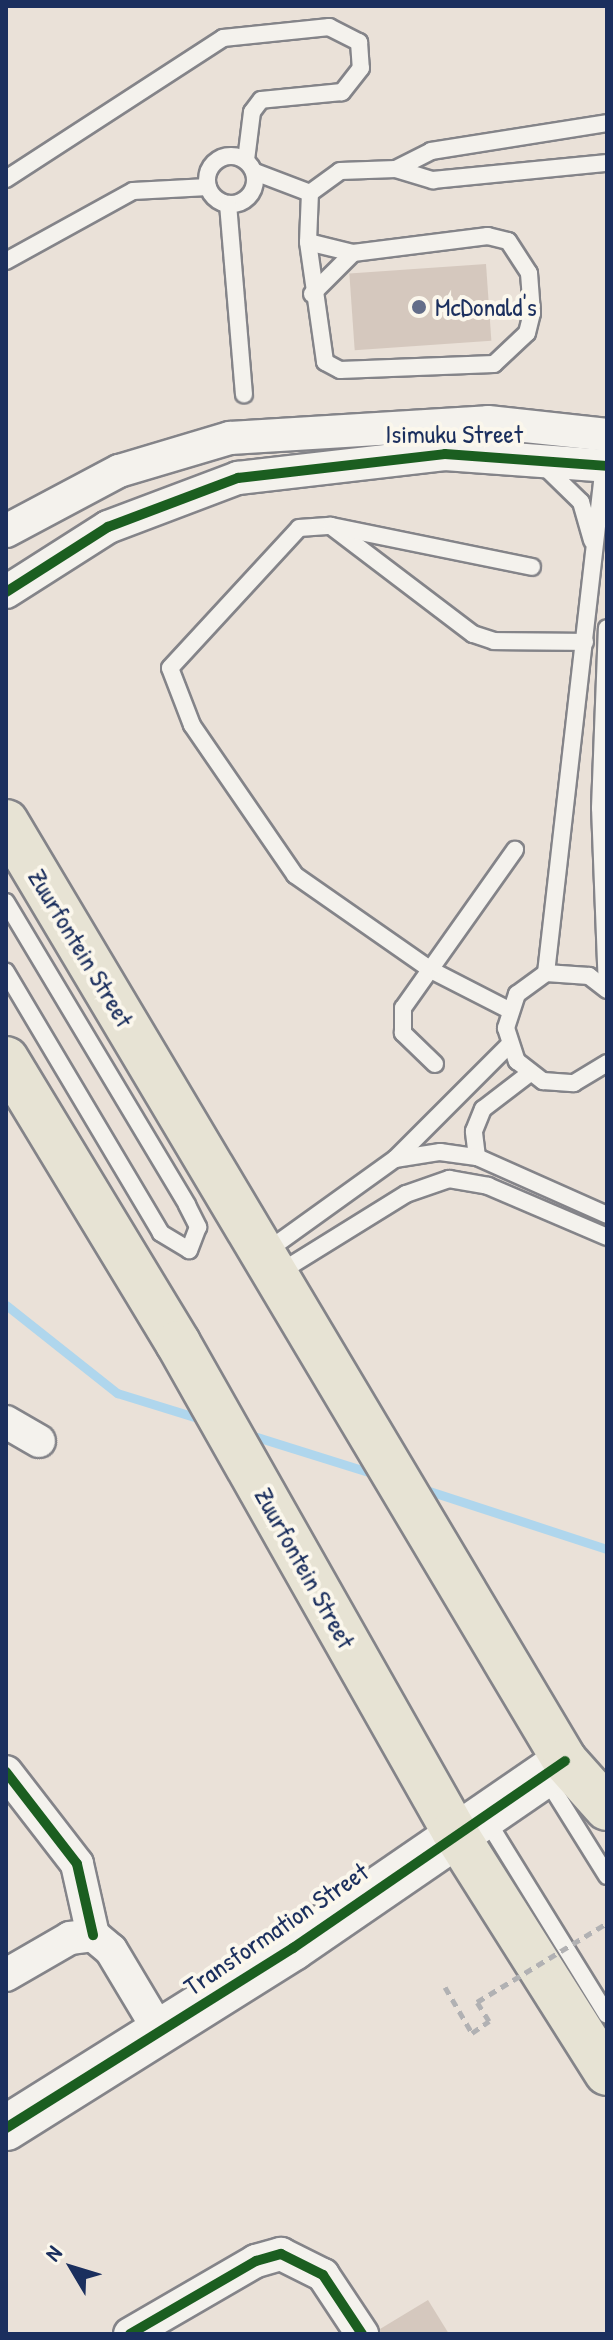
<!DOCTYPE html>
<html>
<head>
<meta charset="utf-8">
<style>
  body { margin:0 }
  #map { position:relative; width:613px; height:2340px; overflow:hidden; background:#eae1d8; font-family:"Patrick Hand",sans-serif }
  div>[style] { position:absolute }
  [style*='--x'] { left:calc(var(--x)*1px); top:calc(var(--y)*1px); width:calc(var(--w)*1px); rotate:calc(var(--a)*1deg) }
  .stream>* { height:9px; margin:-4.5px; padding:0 4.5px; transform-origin:4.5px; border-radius:4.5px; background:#afd6ed }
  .building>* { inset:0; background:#d5c8be; transform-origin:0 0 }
  .path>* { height:5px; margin-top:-2.5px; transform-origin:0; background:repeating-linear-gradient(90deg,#b1b1b3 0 8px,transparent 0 14px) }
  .roads { filter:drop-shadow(2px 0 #848489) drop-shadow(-2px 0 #848489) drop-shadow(0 2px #848489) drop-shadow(0 -2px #848489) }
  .lane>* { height:16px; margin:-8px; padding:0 8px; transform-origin:8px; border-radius:8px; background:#f4f2ed }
  .lane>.ring { margin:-8px; padding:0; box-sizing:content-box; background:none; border:16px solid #f4f2ed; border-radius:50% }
  .street>* { height:32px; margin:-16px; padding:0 16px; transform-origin:16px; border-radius:16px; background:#f4f2ed }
  .secondary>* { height:44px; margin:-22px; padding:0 22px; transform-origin:22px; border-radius:22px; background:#f4f2ed }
  .primary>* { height:44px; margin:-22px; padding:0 22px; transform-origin:22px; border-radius:22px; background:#e7e3d4 }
  .path-bridge>* { height:5px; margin-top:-2.5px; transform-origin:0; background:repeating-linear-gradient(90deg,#b1b1b3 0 8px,transparent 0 14px) }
  .cycleway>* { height:10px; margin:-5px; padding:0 5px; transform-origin:5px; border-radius:5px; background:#1b5e20 }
  .dots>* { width:22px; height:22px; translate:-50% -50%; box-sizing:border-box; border:4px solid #fbf7ec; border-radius:50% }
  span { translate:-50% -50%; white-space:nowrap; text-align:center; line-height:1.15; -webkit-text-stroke:8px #fbf7ec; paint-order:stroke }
  .poi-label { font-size:26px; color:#1b2f5e }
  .left { translate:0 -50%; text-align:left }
  .street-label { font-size:26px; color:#1b2f5e }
  .frame { position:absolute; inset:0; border:8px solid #1b2f5e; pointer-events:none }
  .north { position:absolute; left:32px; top:2228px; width:80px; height:80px; -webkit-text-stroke:6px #fbf7ec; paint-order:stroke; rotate:308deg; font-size:22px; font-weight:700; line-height:32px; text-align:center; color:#1b2f5e }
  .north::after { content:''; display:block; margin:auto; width:28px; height:36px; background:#1b2f5e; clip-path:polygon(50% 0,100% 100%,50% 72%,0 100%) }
</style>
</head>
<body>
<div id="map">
  <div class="stream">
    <div style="--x:6;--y:1305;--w:142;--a:38.4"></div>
    <div style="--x:117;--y:1393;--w:91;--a:17.2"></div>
    <div style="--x:244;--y:1433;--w:137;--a:17.4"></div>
    <div style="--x:420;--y:1488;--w:197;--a:18.1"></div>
  </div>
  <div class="building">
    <div style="left:486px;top:264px;width:77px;height:137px;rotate:86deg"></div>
    <div style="clip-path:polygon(428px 2300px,449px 2334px,381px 2334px,380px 2329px)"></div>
  </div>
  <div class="path">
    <div style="--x:445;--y:1987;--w:53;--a:59.6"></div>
  </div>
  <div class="roads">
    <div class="lane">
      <div class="ring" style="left:207px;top:156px;width:32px;height:32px"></div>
      <div style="--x:396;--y:169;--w:39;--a:-27"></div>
      <div style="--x:431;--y:151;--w:178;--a:-9"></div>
      <div style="--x:255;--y:172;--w:59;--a:20.9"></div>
      <div style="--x:6;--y:179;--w:259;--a:-33"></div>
      <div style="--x:223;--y:38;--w:107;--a:-5.9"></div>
      <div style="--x:329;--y:27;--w:34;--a:27"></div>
      <div style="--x:359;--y:42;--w:26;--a:86"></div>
      <div style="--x:361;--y:68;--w:31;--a:128"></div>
      <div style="--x:342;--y:92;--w:81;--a:174.4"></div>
      <div style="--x:261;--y:100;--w:15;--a:127"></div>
      <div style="--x:252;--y:112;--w:48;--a:97.1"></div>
      <div style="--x:228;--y:204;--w:191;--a:85.2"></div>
      <div style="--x:308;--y:242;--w:121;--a:81.9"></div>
      <div style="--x:325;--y:362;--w:17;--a:28"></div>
      <div style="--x:340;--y:370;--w:154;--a:-2.2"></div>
      <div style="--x:494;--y:364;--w:45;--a:-43.2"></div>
      <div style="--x:527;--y:333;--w:21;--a:-76"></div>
      <div style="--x:532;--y:313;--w:40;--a:-94.3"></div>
      <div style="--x:529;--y:273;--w:38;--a:-123"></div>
      <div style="--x:508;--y:241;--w:21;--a:-166"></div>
      <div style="--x:488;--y:236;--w:136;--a:172.8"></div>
      <div style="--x:353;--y:253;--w:46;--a:-166.3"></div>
      <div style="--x:308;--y:242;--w:49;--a:-87.7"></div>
      <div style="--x:310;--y:193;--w:37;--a:-36"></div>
      <div style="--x:340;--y:171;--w:56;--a:-2"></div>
      <div style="--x:396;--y:169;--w:39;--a:17"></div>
      <div style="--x:433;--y:180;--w:175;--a:-5.6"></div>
      <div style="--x:6;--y:261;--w:145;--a:-28.9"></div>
      <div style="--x:133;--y:191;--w:75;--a:-3.1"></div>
      <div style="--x:312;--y:294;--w:58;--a:-45"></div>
      <div style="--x:543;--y:465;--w:53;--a:44.2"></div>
      <div style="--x:581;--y:502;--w:40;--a:74"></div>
      <div style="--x:332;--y:527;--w:177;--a:37.2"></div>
      <div style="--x:473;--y:634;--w:22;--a:18"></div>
      <div style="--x:494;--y:641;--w:91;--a:0.6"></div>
      <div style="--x:6;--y:902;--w:353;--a:59.1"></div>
      <div style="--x:187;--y:1205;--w:25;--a:63"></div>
      <div style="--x:198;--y:1227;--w:25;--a:111"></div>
      <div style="--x:189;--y:1250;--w:33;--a:-149"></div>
      <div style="--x:161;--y:1233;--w:304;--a:-120.7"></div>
      <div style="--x:546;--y:973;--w:511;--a:-83.49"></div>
      <div style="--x:607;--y:989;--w:181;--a:-92.2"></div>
      <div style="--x:600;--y:808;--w:180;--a:-87.8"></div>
      <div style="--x:607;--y:990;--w:23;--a:-142"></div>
      <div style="--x:589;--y:976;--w:43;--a:-176"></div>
      <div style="--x:546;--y:973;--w:36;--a:144"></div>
      <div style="--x:517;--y:994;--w:36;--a:108"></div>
      <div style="--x:506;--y:1028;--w:35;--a:72"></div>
      <div style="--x:517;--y:1061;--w:33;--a:38"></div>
      <div style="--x:543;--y:1081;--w:31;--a:4"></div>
      <div style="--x:574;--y:1083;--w:39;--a:-31"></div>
      <div style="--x:509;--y:1010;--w:88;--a:-152.9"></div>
      <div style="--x:431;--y:970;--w:166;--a:-145.1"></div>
      <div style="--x:295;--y:875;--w:182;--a:-124.5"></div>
      <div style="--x:192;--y:725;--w:61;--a:-111.1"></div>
      <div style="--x:170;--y:668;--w:190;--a:-47.3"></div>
      <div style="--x:299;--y:528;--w:32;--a:-4"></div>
      <div style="--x:331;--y:526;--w:205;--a:11.5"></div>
      <div style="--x:435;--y:1064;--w:45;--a:-135.9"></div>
      <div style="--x:403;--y:1033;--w:25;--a:-90"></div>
      <div style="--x:403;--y:1008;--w:194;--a:-54.7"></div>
      <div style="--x:477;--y:1157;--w:26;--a:-97"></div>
      <div style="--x:474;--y:1131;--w:24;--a:-68"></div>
      <div style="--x:483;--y:1109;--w:59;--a:-37.5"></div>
      <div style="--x:395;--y:1159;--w:46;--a:-8.8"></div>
      <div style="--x:440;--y:1152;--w:37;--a:8"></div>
      <div style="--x:477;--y:1157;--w:142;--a:24"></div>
      <div style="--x:264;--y:1253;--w:161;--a:-35.7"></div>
      <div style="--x:395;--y:1159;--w:161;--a:-45"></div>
      <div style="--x:277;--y:1274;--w:152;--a:-31.8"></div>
      <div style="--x:406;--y:1194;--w:46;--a:-19.2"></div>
      <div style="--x:449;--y:1179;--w:40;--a:10"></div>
      <div style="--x:488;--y:1186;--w:129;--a:23.2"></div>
      <div style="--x:544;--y:1775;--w:119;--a:58"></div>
      <div style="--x:486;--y:1819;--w:230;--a:58.3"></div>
    </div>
    <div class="street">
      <div style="--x:6;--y:531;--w:128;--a:-28"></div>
      <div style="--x:119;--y:471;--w:116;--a:-16.6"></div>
      <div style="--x:230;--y:438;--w:258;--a:-3.5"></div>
      <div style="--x:488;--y:422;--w:120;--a:6.2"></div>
      <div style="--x:6;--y:592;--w:121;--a:-32.5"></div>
      <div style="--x:108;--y:527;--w:139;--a:-20.7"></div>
      <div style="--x:238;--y:478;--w:208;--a:-6.6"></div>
      <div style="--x:445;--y:454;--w:162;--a:4.2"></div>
      <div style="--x:6;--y:1422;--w:38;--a:30"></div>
      <div style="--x:6;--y:1772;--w:116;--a:52.3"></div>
      <div style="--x:77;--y:1864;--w:73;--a:77.3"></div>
      <div style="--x:6;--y:1975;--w:74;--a:-30"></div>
      <div style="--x:70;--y:1938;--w:23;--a:-7"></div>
      <div style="--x:93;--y:1935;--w:23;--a:40"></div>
      <div style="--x:111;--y:1950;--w:96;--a:59.1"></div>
      <div style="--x:130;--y:2334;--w:146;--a:-30.1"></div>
      <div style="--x:256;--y:2261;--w:26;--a:-16"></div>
      <div style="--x:281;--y:2254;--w:47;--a:26.6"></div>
      <div style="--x:323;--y:2275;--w:71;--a:56.5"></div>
    </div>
    <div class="secondary">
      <div style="--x:6;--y:2128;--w:339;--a:-32.1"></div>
      <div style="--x:293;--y:1948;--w:330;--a:-34.5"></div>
    </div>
    <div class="primary">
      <div style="--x:6;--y:822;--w:1093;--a:59.23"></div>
      <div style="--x:565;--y:1761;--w:63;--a:48.2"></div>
      <div style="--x:6;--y:1059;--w:332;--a:58.8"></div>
      <div style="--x:178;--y:1343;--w:561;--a:60.51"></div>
      <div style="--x:454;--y:1831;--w:286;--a:57.7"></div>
    </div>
  </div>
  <div class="path-bridge">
    <div style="--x:472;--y:2033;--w:21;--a:-35"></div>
    <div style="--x:489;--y:2021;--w:22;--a:-122"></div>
    <div style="--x:477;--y:2002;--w:152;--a:-31.3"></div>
  </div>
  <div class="cycleway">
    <div style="--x:6;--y:592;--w:121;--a:-32.5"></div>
    <div style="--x:108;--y:527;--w:139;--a:-20.7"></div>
    <div style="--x:238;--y:478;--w:208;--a:-6.6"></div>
    <div style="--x:445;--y:454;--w:162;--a:4.2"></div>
    <div style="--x:6;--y:1772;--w:116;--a:52.3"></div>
    <div style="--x:77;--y:1864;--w:73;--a:77.3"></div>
    <div style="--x:6;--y:2128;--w:339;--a:-32.1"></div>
    <div style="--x:293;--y:1948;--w:330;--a:-34.5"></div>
    <div style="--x:130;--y:2334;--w:146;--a:-30.1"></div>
    <div style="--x:256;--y:2261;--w:26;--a:-16"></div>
    <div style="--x:281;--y:2254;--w:47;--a:26.6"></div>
    <div style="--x:323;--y:2275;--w:71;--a:56.5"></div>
  </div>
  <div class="dots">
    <div style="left:419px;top:307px;background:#636d89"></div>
  </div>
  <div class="poi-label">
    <span class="left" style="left:435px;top:307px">McDonald's</span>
  </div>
  <div class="street-label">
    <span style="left:454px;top:434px">Isimuku Street</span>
    <span style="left:81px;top:948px;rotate:59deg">Zuurfontein Street</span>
    <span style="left:305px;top:1568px;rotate:61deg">Zuurfontein Street</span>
    <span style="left:276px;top:1929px;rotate:-34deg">Transformation Street</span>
  </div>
  <div class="frame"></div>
  <div class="north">N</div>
</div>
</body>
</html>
